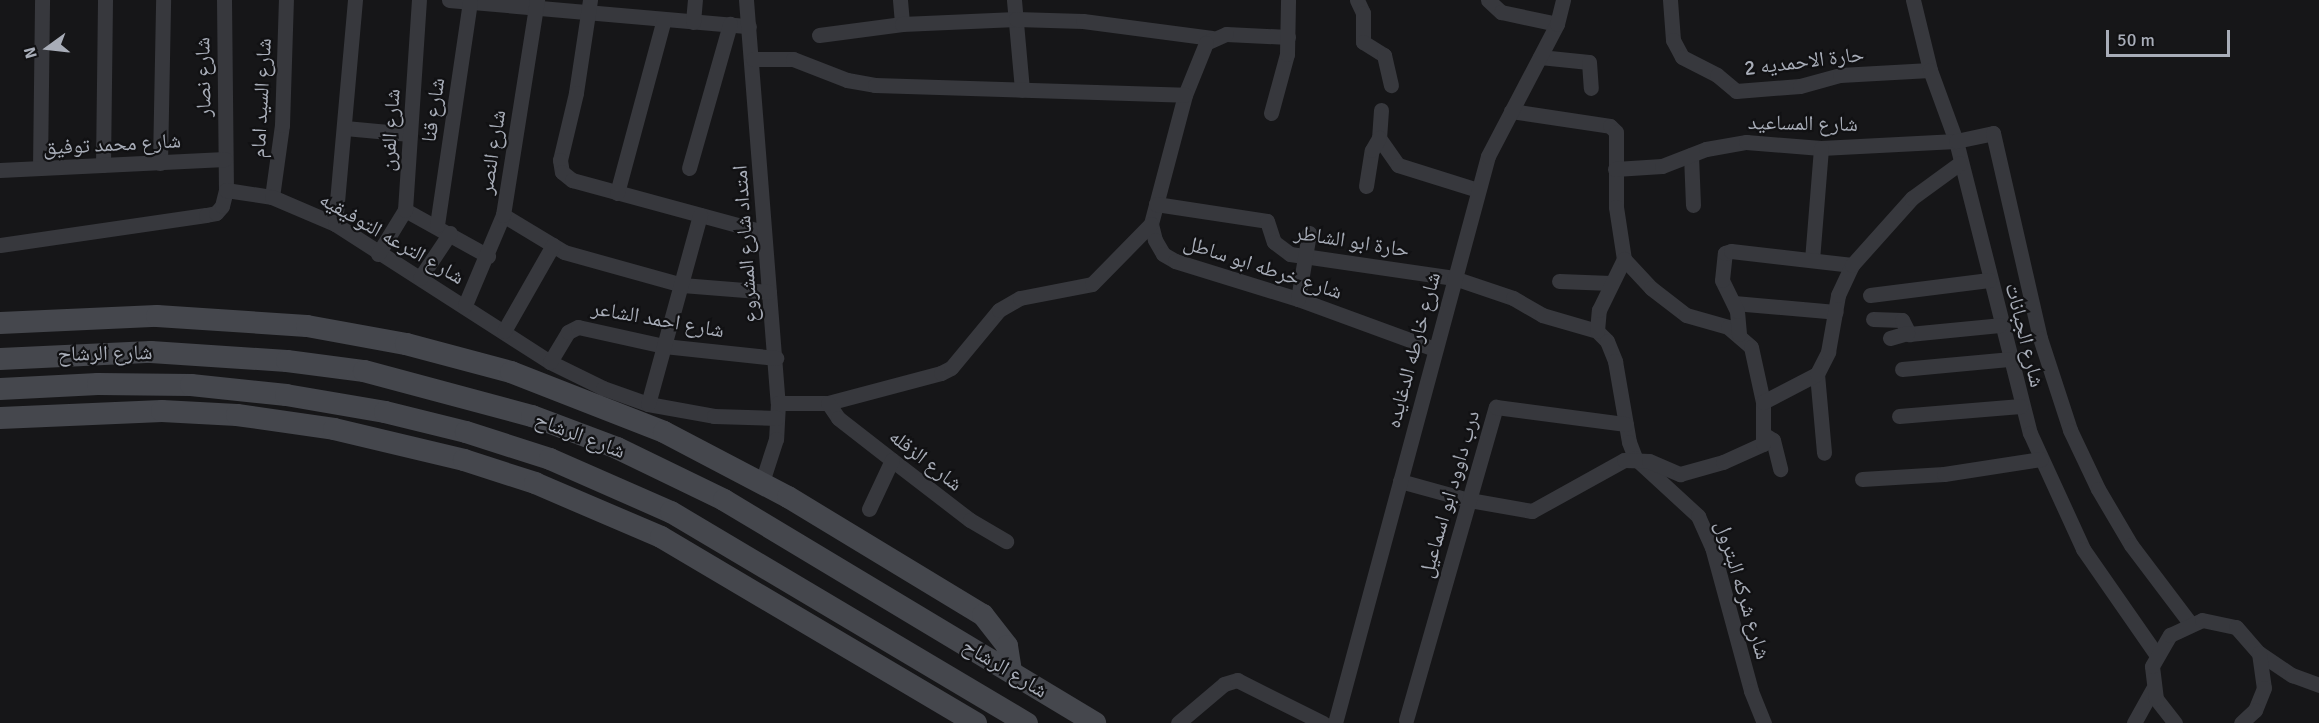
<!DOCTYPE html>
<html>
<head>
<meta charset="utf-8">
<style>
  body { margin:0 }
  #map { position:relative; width:2319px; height:723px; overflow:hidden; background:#161618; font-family:Signika,"Noto Naskh Arabic",sans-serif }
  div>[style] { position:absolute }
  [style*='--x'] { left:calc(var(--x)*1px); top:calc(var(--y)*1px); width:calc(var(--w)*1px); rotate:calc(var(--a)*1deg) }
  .street>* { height:15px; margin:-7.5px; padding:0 7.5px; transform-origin:7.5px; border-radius:7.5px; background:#37383d }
  .secondary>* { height:22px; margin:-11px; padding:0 11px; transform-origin:11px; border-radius:11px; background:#45474d }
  span { translate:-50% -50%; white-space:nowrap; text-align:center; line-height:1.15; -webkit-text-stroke:4.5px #111113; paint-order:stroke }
  .street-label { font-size:21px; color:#a8adb8 }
  .north { position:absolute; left:18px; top:18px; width:60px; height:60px; -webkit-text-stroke:4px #111113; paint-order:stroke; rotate:255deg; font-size:16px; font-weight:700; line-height:24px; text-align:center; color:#a8adb8 }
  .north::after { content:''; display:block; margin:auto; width:21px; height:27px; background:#a8adb8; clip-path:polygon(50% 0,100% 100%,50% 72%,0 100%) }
  .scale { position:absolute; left:2106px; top:30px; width:124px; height:27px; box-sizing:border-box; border:3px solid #a8adb8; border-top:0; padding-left:8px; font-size:18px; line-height:21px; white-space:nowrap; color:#a8adb8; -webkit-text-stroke:4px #111113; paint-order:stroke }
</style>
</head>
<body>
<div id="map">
  <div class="street">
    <div style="--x:224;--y:0;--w:190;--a:89.4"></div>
    <div style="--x:449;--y:0;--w:301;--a:5"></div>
    <div style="--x:590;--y:0;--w:94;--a:98.6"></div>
    <div style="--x:576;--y:93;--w:69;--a:103.4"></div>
    <div style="--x:560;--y:160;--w:12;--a:81"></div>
    <div style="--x:562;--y:172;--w:13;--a:39"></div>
    <div style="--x:572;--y:180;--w:199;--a:15.2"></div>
    <div style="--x:746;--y:0;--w:404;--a:85.5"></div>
    <div style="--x:778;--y:403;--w:36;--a:93"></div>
    <div style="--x:776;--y:439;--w:45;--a:108"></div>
    <div style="--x:900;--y:0;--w:24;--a:85"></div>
    <div style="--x:1014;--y:0;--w:90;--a:84.9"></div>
    <div style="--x:1357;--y:0;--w:14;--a:65"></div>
    <div style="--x:1363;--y:13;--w:29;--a:90"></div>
    <div style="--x:1363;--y:42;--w:25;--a:32"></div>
    <div style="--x:1384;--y:55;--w:31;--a:77"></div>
    <div style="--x:1488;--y:0;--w:18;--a:43"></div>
    <div style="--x:1501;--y:12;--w:57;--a:12.1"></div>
    <div style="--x:1670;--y:0;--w:40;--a:85.7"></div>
    <div style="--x:1673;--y:40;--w:19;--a:62"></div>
    <div style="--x:1682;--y:57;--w:39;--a:27"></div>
    <div style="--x:1717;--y:75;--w:25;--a:40"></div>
    <div style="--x:1736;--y:91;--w:64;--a:-4.5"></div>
    <div style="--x:1800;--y:86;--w:41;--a:-15.4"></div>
    <div style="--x:1840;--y:75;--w:90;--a:-3.2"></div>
    <div style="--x:1913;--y:0;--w:72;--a:76.3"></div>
    <div style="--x:1930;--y:70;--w:76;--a:69.9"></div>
    <div style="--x:1956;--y:141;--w:301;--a:75.8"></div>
    <div style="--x:2030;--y:433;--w:128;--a:65.4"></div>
    <div style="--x:2083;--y:549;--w:128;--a:55.2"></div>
    <div style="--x:693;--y:22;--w:22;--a:-85"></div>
    <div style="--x:819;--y:35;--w:84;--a:-7.5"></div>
    <div style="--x:902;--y:24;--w:114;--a:-2.5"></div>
    <div style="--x:1016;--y:19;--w:67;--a:1.7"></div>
    <div style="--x:1083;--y:21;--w:130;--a:7.5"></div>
    <div style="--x:1288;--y:37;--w:62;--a:-177.2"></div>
    <div style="--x:1226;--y:34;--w:22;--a:156"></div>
    <div style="--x:1206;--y:43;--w:56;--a:112"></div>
    <div style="--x:1185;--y:95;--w:133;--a:104.8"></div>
    <div style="--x:1151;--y:224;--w:16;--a:76"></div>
    <div style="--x:1155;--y:240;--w:16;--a:60"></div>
    <div style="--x:1163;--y:254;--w:14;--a:30"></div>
    <div style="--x:1175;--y:261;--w:129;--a:17.2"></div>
    <div style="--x:1298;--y:299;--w:146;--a:20.1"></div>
    <div style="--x:1540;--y:57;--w:49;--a:5.8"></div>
    <div style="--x:1589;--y:62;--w:26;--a:86"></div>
    <div style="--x:753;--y:59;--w:40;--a:0"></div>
    <div style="--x:793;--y:59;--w:58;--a:21.3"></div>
    <div style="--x:847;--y:80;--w:28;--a:10"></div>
    <div style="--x:875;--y:85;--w:310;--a:1.8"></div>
    <div style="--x:1381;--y:110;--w:28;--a:94"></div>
    <div style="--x:1379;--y:138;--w:33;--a:55"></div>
    <div style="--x:1398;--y:165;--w:84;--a:17.4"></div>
    <div style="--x:1511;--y:111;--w:100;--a:8.6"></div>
    <div style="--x:1610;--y:126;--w:8;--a:45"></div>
    <div style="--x:1616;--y:132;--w:75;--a:90"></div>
    <div style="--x:1616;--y:207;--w:53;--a:81.3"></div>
    <div style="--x:1271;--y:113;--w:61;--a:-74.8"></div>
    <div style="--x:1287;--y:54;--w:54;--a:-88.9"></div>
    <div style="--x:345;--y:128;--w:65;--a:5.3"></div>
    <div style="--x:1691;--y:155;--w:50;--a:87.7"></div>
    <div style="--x:160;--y:163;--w:163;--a:-88.9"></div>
    <div style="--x:103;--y:165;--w:165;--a:-89.3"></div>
    <div style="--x:40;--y:168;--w:168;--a:-89.3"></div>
    <div style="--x:689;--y:168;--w:150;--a:-74.1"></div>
    <div style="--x:1615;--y:169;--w:47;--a:-3.7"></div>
    <div style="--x:1662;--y:166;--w:47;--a:-21.1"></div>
    <div style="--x:1706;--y:149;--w:41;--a:-9.9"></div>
    <div style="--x:1746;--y:142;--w:75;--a:4.6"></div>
    <div style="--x:1821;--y:148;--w:135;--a:-3"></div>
    <div style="--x:1956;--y:141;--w:38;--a:-12"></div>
    <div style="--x:1993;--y:133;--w:210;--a:77.1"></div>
    <div style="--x:2040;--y:338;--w:97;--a:71.9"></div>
    <div style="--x:2070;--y:430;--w:65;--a:64.6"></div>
    <div style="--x:2098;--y:489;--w:65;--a:59.5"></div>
    <div style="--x:2131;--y:545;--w:98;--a:52.9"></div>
    <div style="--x:0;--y:170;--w:225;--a:-2.8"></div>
    <div style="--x:1366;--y:186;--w:36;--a:-81"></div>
    <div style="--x:1372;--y:150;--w:14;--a:-60"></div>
    <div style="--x:617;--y:193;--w:180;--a:-74.9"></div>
    <div style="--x:272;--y:197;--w:73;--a:-82.1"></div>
    <div style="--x:282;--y:125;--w:125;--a:-88.2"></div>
    <div style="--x:1156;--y:204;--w:112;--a:8.7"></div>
    <div style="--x:1267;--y:221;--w:22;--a:72"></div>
    <div style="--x:1274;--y:242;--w:20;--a:37"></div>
    <div style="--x:1290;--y:254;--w:166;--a:8.3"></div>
    <div style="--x:1454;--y:278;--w:62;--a:18.7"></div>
    <div style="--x:1513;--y:298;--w:34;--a:30"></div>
    <div style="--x:1542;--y:315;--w:57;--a:16.2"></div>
    <div style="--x:1597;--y:331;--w:14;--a:45"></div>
    <div style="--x:1607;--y:341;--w:22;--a:68"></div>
    <div style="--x:1615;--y:361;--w:82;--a:80.2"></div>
    <div style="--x:1629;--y:442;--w:17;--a:69"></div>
    <div style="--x:1635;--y:458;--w:86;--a:42.6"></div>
    <div style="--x:1698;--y:516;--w:34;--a:66"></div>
    <div style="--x:1712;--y:547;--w:149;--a:74.8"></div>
    <div style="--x:1751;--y:691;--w:35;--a:68"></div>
    <div style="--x:405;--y:210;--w:95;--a:29"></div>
    <div style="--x:503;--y:215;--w:71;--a:31.2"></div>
    <div style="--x:564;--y:252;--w:123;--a:15.6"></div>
    <div style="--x:682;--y:285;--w:87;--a:4.6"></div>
    <div style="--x:335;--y:224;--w:225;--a:-84.9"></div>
    <div style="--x:437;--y:225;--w:225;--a:-81.6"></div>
    <div style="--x:0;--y:245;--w:208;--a:-8.3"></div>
    <div style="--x:206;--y:215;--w:10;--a:-11"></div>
    <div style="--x:216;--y:213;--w:9;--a:-49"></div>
    <div style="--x:222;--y:206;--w:16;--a:-76"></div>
    <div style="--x:226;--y:190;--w:47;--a:8.7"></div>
    <div style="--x:272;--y:197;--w:69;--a:23.2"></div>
    <div style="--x:335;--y:224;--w:255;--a:32.7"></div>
    <div style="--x:550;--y:362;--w:59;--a:26.1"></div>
    <div style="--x:603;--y:388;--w:48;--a:19.6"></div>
    <div style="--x:648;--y:404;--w:67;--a:10.3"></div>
    <div style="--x:714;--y:416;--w:63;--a:1.8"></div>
    <div style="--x:378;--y:254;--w:52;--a:-58.5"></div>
    <div style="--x:405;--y:210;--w:210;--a:-86.2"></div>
    <div style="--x:1812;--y:260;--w:112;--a:-85.4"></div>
    <div style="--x:420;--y:278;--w:54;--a:-56.3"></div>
    <div style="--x:1559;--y:281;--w:52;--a:2.2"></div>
    <div style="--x:1870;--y:295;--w:120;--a:-7.2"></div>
    <div style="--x:1298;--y:299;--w:67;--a:-80.5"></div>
    <div style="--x:1734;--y:303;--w:102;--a:5"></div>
    <div style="--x:465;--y:305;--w:98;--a:-67.1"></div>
    <div style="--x:503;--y:215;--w:218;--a:-81"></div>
    <div style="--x:1873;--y:319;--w:29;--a:2"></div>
    <div style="--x:1902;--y:320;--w:16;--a:63"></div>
    <div style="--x:1909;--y:334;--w:91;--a:-5.6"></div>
    <div style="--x:504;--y:331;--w:99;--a:-60.3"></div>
    <div style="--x:1597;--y:331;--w:21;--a:-85"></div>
    <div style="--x:1599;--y:310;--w:57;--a:-63.9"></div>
    <div style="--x:1624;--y:259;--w:40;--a:47"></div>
    <div style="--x:1651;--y:288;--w:44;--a:37.6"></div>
    <div style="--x:1686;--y:315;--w:44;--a:15.9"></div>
    <div style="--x:1728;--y:327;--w:30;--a:41"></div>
    <div style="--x:1751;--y:347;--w:56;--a:77.7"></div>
    <div style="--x:1739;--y:334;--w:23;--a:-95"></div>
    <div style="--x:1737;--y:311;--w:34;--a:-116"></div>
    <div style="--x:1722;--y:280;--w:27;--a:-84"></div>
    <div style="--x:1725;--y:253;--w:6;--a:-18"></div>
    <div style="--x:1731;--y:251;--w:122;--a:6.6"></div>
    <div style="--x:1890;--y:338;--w:18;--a:-16"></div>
    <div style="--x:550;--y:362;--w:35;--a:-59"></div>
    <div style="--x:568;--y:332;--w:11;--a:-27"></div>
    <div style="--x:578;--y:327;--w:88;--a:12.5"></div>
    <div style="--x:664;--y:346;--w:113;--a:6.1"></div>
    <div style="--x:1902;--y:369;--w:107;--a:-5.3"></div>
    <div style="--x:1817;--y:374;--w:79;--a:84.9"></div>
    <div style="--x:778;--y:403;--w:50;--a:0"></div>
    <div style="--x:828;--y:403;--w:117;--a:-14.9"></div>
    <div style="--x:941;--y:373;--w:11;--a:-27"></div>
    <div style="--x:951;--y:368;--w:75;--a:-50.4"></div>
    <div style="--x:999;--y:310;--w:24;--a:-30"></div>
    <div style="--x:1020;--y:298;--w:73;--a:-11"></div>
    <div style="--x:1092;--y:284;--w:84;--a:-45.5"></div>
    <div style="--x:828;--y:403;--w:18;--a:56"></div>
    <div style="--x:838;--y:418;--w:68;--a:37.9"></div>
    <div style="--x:892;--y:460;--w:98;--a:37.6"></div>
    <div style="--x:970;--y:520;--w:42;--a:30.3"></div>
    <div style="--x:648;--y:404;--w:196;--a:-74.6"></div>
    <div style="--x:1899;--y:416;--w:122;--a:-4.7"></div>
    <div style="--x:1765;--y:435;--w:9;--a:32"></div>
    <div style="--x:1773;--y:440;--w:30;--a:76"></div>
    <div style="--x:1862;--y:479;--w:82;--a:-3.5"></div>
    <div style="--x:1944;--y:474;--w:98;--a:-8.8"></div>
    <div style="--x:1400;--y:481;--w:72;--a:15.4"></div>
    <div style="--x:1469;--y:500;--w:64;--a:9.9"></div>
    <div style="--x:1532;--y:511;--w:105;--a:-29"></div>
    <div style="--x:1624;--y:460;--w:25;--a:2"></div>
    <div style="--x:1649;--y:461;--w:34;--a:23"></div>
    <div style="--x:1680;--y:474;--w:45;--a:-15.6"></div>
    <div style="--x:1723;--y:462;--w:44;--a:-24.2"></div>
    <div style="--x:1763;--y:444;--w:42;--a:-90"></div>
    <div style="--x:1763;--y:402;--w:61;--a:-27.4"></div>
    <div style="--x:1817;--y:374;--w:25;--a:-63"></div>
    <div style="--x:1828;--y:352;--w:58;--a:-80"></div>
    <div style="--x:1838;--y:295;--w:33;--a:-65"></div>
    <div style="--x:1852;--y:265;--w:90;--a:-48.2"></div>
    <div style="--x:1912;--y:198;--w:59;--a:-36.1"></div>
    <div style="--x:869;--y:509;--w:54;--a:-64.9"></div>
    <div style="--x:2259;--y:653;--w:40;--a:34"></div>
    <div style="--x:2292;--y:675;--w:29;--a:20"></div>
    <div style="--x:1406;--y:720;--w:326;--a:-74"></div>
    <div style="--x:1496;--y:407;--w:131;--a:7.5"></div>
    <div style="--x:1178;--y:723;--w:60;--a:-40.3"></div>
    <div style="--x:1224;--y:684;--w:14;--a:-17"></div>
    <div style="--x:1237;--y:680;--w:96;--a:26.6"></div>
    <div style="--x:1335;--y:723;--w:587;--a:-74.9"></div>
    <div style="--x:1488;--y:156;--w:149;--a:-62.4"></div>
    <div style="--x:1557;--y:24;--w:25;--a:-76"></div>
    <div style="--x:2134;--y:723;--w:39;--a:-61"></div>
    <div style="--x:2175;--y:723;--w:31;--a:-128"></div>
    <div style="--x:2156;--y:699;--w:33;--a:-97"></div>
    <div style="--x:2152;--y:666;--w:36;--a:-60"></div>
    <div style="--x:2170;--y:635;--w:35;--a:-25"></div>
    <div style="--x:2202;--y:620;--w:35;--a:12"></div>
    <div style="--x:2236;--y:627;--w:35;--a:49"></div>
    <div style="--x:2259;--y:653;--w:35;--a:82"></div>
    <div style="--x:2264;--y:688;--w:24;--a:112"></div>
    <div style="--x:2255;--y:710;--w:19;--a:137"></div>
  </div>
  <div class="secondary">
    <div style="--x:0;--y:323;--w:157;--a:-2.6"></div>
    <div style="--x:157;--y:316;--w:150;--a:3.8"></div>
    <div style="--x:307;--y:326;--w:101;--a:10.3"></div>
    <div style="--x:406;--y:344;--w:109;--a:14.9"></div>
    <div style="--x:511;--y:372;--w:164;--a:21.4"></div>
    <div style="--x:664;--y:432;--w:140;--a:27.7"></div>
    <div style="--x:788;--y:497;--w:228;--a:31.2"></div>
    <div style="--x:983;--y:615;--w:39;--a:52"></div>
    <div style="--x:1007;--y:646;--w:26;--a:81"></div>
    <div style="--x:0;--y:359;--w:151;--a:-2.7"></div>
    <div style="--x:151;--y:352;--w:136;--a:3.8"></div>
    <div style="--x:287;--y:361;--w:78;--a:7.4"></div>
    <div style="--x:364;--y:371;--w:174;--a:15"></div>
    <div style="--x:532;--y:416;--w:91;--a:20.6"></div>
    <div style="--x:617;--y:448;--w:119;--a:25.9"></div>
    <div style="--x:724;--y:500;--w:433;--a:31"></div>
    <div style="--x:0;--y:389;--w:98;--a:-2.9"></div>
    <div style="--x:98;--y:384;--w:93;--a:0.6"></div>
    <div style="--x:191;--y:385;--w:96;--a:6"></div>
    <div style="--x:286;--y:395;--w:100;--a:9.7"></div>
    <div style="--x:385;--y:412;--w:83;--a:13.9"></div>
    <div style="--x:466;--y:432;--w:88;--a:17.8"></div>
    <div style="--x:550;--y:459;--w:132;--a:23.7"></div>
    <div style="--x:671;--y:512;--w:414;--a:30.7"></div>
    <div style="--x:0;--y:418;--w:162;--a:-2.5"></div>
    <div style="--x:162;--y:411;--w:75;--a:3.1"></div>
    <div style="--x:237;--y:415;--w:98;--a:8.2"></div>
    <div style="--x:334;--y:429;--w:134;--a:13.4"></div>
    <div style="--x:464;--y:460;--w:75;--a:17.9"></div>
    <div style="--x:535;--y:483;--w:137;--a:23.2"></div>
    <div style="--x:661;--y:537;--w:366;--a:30.6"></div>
  </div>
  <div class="street-label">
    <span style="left:1804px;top:61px;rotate:-7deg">حارة الاحمديه 2</span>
    <span style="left:203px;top:77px;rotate:-91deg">شارع نصار</span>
    <span style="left:261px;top:98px;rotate:-87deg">شارع السيد امام</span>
    <span style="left:433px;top:110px;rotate:-82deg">شارع قنا</span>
    <span style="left:1803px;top:123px;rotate:1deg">شارع المساعيد</span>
    <span style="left:390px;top:130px;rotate:-86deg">شارع الفرن</span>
    <span style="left:112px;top:144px;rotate:-3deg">شارع محمد توفيق</span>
    <span style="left:492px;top:152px;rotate:-81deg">شارع النصر</span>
    <span style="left:392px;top:238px;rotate:30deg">شارع الترعه التوفيقيه</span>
    <span style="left:1352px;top:241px;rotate:9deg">حارة ابو الشاطر</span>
    <span style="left:745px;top:244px;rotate:-94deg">امتداد شارع المشروع</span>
    <span style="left:1263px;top:267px;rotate:18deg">شارع خرطه ابو ساطل</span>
    <span style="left:658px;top:319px;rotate:10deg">شارع احمد الشاعر</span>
    <span style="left:2025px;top:335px;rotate:76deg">شارع الجبانات</span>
    <span style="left:1413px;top:350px;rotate:-75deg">شارع خارطه الدغايده</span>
    <span style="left:105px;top:353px;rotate:-1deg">شارع الرشاح</span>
    <span style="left:580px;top:435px;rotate:21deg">شارع الرشاح</span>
    <span style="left:926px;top:460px;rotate:38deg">شارع الزقله</span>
    <span style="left:1449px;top:494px;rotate:-74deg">درب داوود ابو اسماعيل</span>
    <span style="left:1743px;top:590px;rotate:73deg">شارع شركه البترول</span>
    <span style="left:1005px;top:668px;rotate:31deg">شارع الرشاح</span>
  </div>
  <div class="north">N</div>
  <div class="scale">50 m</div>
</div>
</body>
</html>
